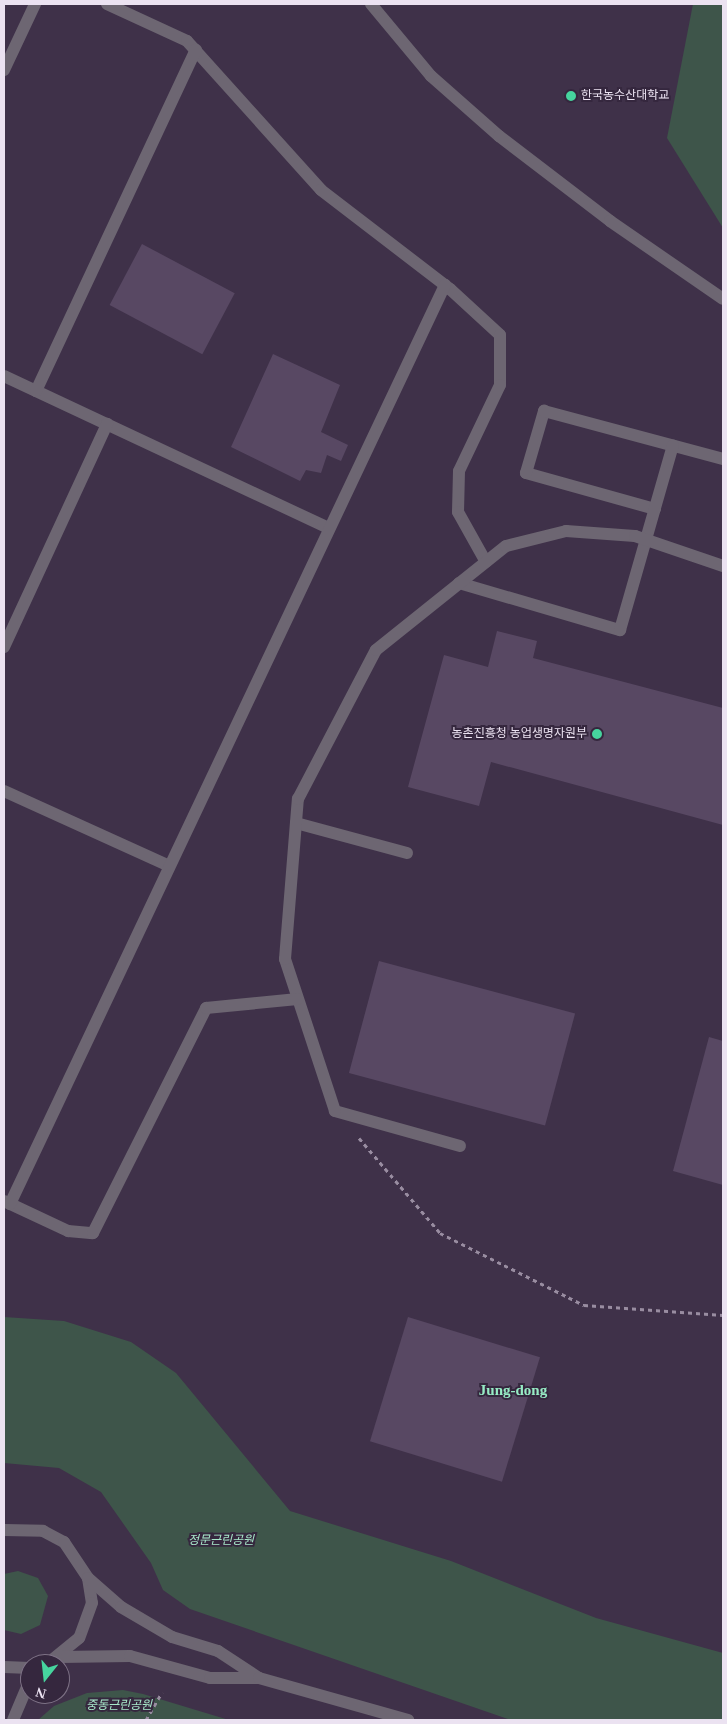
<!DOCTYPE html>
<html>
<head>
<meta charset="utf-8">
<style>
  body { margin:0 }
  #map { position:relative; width:727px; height:1724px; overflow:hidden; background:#3f3149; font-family:"Times New Roman","Noto Sans KR",serif }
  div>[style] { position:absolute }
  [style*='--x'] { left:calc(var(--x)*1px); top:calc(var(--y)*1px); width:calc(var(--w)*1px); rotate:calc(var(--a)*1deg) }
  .green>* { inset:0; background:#3e554a }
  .building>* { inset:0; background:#584863; transform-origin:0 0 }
  .path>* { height:3px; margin-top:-1.5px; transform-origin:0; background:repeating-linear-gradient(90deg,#998da1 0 4px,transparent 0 8px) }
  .minor>* { height:12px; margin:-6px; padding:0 6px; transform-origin:6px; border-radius:6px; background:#6d6672 }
  .dots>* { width:14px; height:14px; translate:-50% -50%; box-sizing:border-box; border:2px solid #35273e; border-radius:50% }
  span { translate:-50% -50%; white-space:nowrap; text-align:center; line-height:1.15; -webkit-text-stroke:4px #35273e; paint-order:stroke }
  .poi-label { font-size:12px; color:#ebe2f1 }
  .left { translate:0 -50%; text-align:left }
  .right { translate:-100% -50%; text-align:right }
  .park-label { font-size:12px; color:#a8e8ca; font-style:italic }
  .quarter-label { font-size:15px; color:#97ecc5; font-weight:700 }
  .frame { position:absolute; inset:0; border:5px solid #ebe2f1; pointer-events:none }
  .north { position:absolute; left:20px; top:1654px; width:50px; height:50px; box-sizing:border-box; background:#35273e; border:1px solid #7e7286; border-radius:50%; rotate:196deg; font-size:14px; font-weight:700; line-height:20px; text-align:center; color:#ebe2f1 }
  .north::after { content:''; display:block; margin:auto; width:18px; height:22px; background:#46d49e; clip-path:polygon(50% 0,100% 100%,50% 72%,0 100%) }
</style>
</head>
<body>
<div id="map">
  <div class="green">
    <div style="clip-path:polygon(693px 4px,723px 4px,723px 228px,667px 138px)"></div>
    <div style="clip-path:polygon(4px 1317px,64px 1321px,131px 1342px,176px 1373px,290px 1511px,451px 1561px,596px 1618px,723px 1653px,723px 1720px,511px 1720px,190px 1609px,163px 1590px,151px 1563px,101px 1492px,59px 1468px,4px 1463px)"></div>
    <div style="clip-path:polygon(18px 1571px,38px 1578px,48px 1596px,40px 1625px,21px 1634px,4px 1630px,4px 1574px)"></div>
    <div style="clip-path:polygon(123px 1690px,143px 1694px,229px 1720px,38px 1720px,54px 1706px,87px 1693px)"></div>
  </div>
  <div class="building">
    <div style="left:142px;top:244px;width:105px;height:69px;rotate:28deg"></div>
    <div style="clip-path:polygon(273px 354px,340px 385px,321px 432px,348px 445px,341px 461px,327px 455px,321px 473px,306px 470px,300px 481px,231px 447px)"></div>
    <div style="clip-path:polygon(497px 631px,537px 641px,533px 658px,723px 708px,723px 825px,491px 762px,479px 806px,408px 787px,444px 655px,488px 667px)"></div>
    <div style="left:379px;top:961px;width:203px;height:116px;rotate:15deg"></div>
    <div style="clip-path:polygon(709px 1037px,723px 1041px,723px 1185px,673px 1171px)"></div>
    <div style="left:408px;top:1317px;width:138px;height:130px;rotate:17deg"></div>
  </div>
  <div class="path">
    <div style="--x:359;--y:1138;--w:125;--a:49.5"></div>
    <div style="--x:440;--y:1233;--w:161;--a:26.6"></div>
    <div style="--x:584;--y:1305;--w:139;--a:4.1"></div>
    <div style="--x:146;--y:1720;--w:32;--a:-60"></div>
  </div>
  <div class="minor">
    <div style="--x:107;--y:4;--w:88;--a:24.8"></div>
    <div style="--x:187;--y:41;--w:200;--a:48"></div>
    <div style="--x:321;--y:190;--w:163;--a:37.5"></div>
    <div style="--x:450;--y:289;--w:68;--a:42.6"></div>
    <div style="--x:500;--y:335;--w:50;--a:90"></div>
    <div style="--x:500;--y:385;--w:95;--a:115.5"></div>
    <div style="--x:459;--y:471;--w:41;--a:91.4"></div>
    <div style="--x:458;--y:512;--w:57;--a:60.8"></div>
    <div style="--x:371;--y:4;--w:94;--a:50.2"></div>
    <div style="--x:431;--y:76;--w:91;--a:41.4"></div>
    <div style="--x:499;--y:136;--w:140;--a:37.4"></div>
    <div style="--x:610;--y:221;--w:137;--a:34.6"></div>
    <div style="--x:4;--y:70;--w:73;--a:-64.8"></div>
    <div style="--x:4;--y:376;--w:359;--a:25.1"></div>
    <div style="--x:36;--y:391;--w:377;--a:-64.9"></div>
    <div style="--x:655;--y:509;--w:134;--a:-164.4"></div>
    <div style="--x:526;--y:473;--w:65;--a:-73.8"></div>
    <div style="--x:544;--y:411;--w:185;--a:15"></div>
    <div style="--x:459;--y:583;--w:168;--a:16.3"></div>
    <div style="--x:620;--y:630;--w:192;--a:-74"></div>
    <div style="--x:4;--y:647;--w:246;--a:-65.2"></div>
    <div style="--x:4;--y:791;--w:181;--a:24.4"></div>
    <div style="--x:296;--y:823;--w:115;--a:15.1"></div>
    <div style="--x:460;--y:1146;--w:130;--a:-164.4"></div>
    <div style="--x:335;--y:1111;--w:160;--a:-108.2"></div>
    <div style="--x:285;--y:959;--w:161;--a:-85.4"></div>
    <div style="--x:298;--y:799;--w:168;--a:-62.4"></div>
    <div style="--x:376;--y:650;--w:166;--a:-38.7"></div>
    <div style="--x:506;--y:546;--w:62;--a:-14"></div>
    <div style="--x:566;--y:531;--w:69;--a:4.1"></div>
    <div style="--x:635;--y:536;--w:93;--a:18.8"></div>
    <div style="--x:4;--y:1201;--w:71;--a:25.1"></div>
    <div style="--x:68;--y:1231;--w:25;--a:5"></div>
    <div style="--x:93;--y:1233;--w:252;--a:-63.3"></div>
    <div style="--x:206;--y:1008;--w:92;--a:-5.6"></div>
    <div style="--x:10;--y:1204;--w:1017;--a:-64.67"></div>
    <div style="--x:4;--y:1530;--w:39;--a:1"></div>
    <div style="--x:43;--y:1531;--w:24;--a:28"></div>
    <div style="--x:64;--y:1542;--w:43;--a:56.3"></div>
    <div style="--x:88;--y:1578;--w:25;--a:81"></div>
    <div style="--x:92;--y:1603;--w:37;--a:110"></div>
    <div style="--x:79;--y:1638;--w:41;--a:140.9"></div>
    <div style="--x:88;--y:1578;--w:44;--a:41.3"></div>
    <div style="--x:121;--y:1607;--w:59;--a:30.5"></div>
    <div style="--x:172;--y:1637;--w:48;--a:16.9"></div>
    <div style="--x:218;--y:1651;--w:49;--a:33.4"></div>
    <div style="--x:60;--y:1657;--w:70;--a:-0.8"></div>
    <div style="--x:130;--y:1656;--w:83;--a:15.4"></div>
    <div style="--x:210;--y:1678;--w:49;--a:0"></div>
    <div style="--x:259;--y:1678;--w:155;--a:15.7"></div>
    <div style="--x:4;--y:1667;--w:26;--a:2"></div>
    <div style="--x:13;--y:1720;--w:43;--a:-67"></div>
  </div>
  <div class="dots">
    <div style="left:571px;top:96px;background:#46d49e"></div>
    <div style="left:597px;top:734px;background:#46d49e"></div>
  </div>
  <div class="poi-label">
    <span class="left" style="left:581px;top:96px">한국농수산대학교</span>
    <span class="right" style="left:587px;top:734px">농촌진흥청 농업생명자원부</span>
  </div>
  <div class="park-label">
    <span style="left:221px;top:1541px">정문근린공원</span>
    <span style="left:119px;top:1706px">중동근린공원</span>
  </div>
  <div class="quarter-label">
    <span style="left:513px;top:1391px">Jung-dong</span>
  </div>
  <div class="frame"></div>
  <div class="north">N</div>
</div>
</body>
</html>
